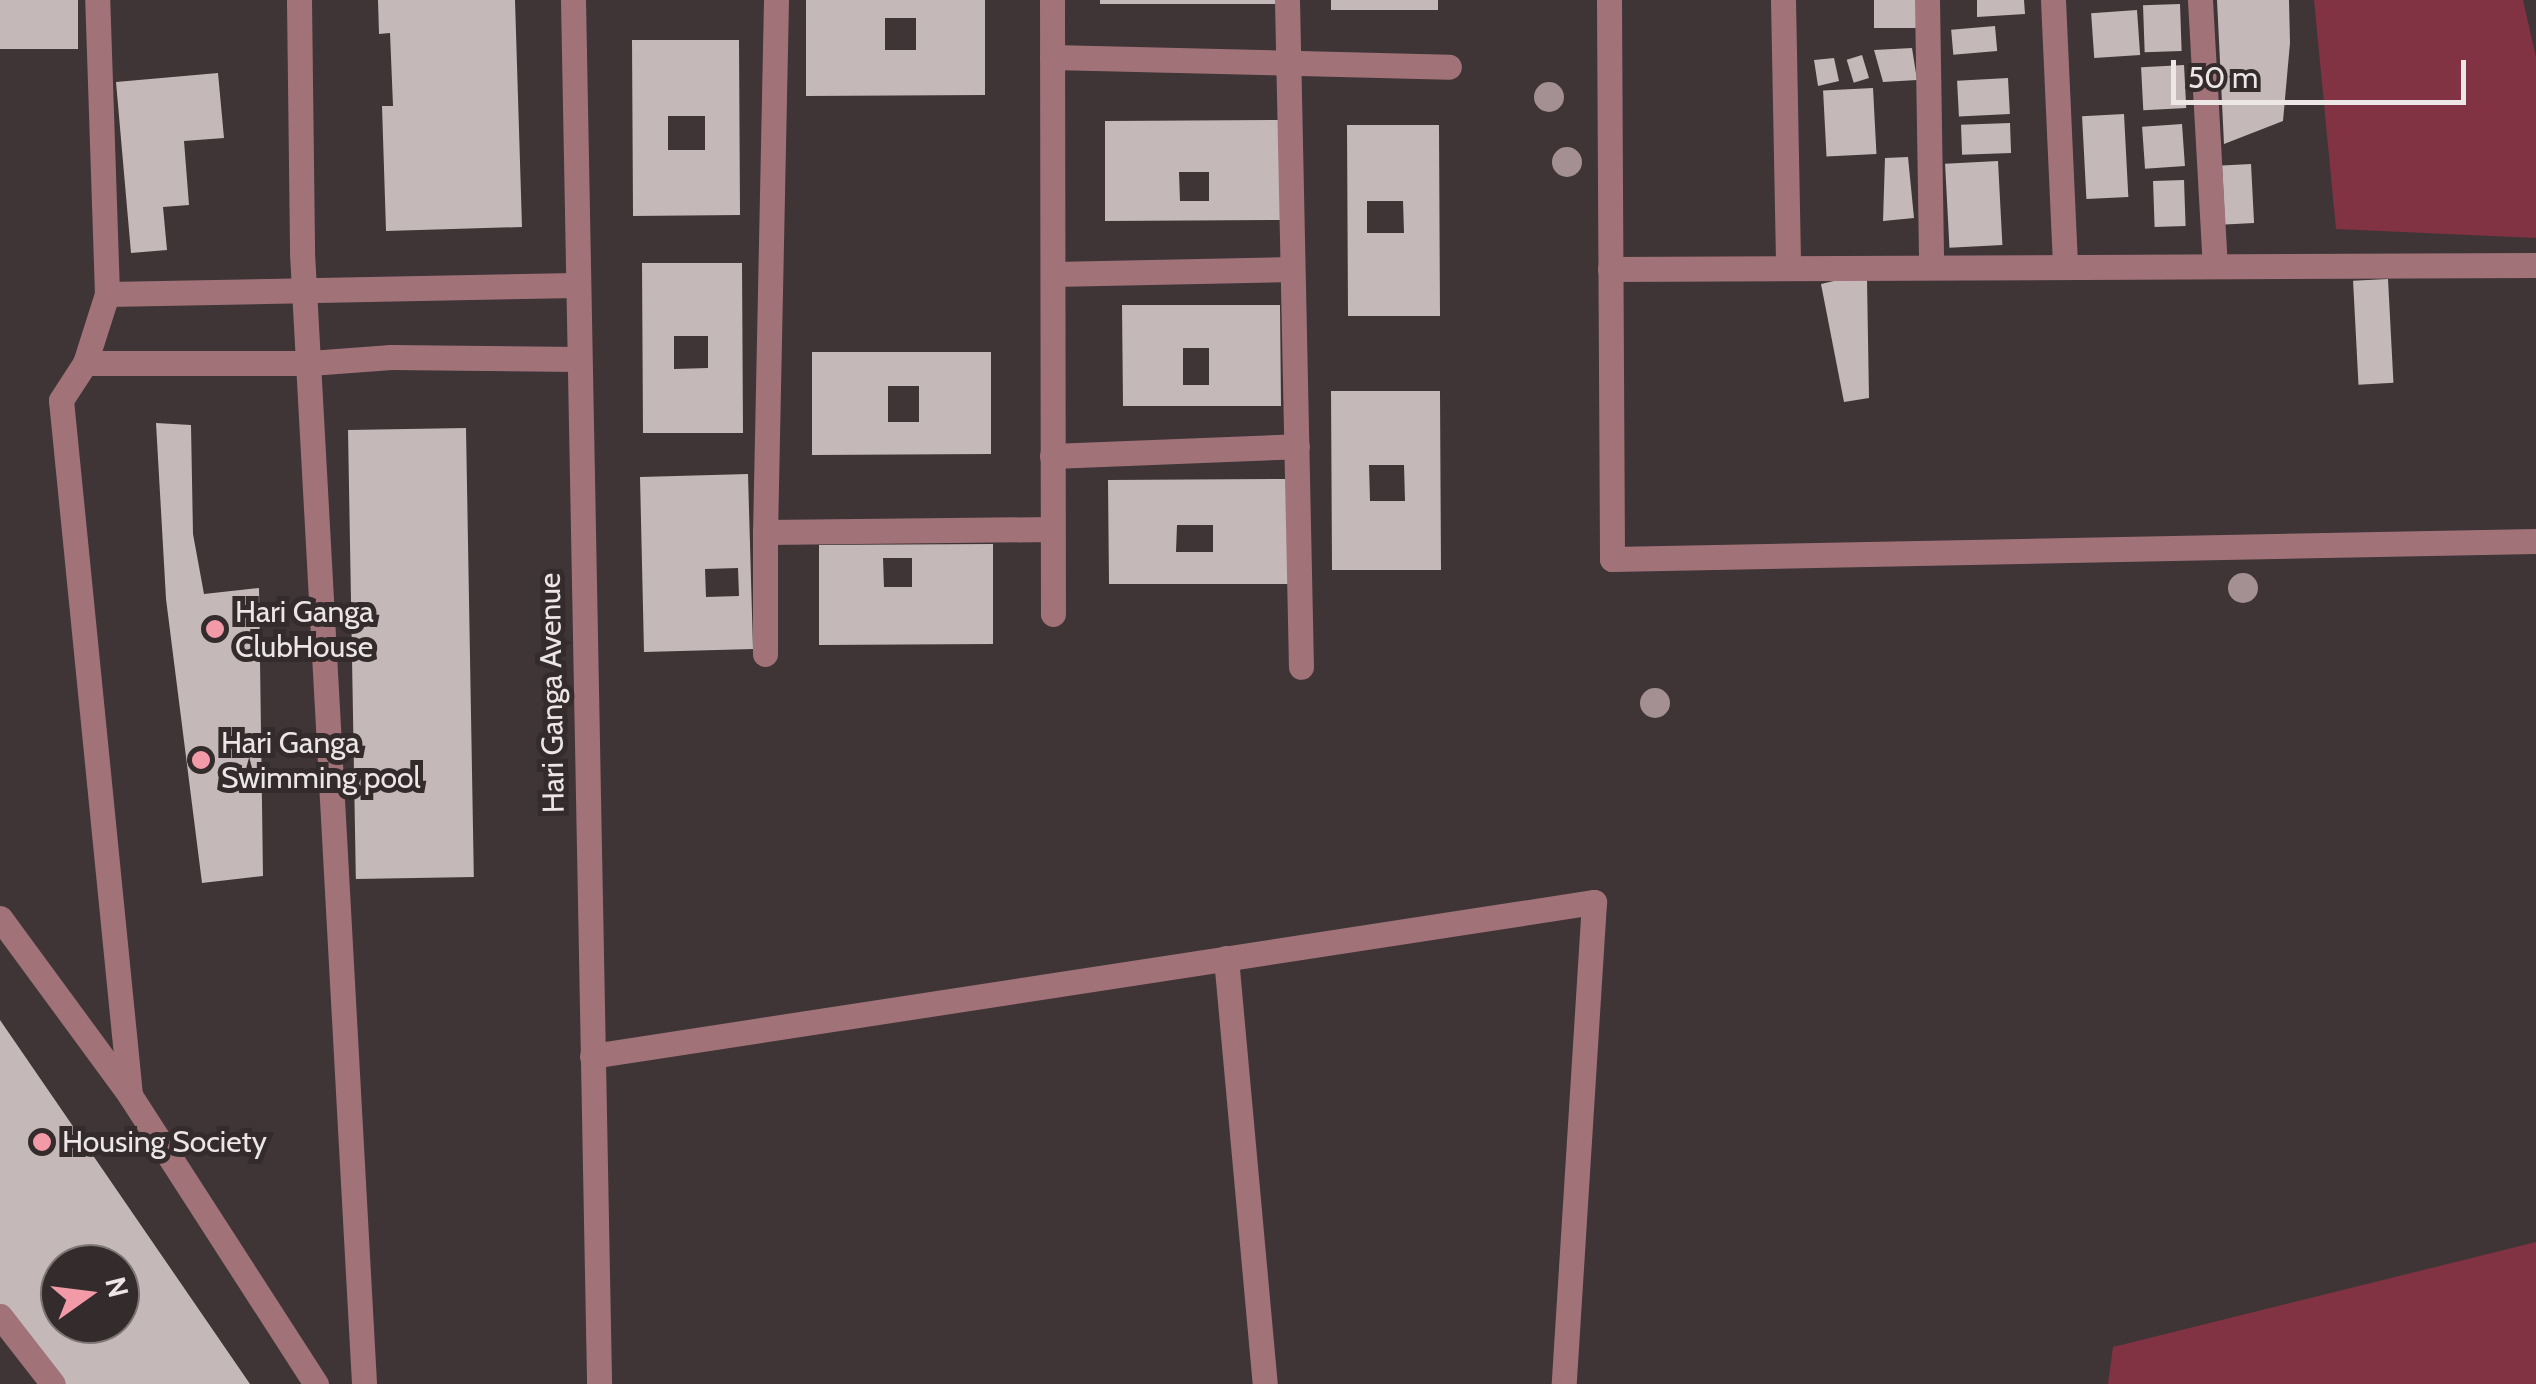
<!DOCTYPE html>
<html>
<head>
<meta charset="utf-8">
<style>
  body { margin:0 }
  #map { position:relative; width:2536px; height:1384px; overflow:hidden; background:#3f3536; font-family:Cabin,sans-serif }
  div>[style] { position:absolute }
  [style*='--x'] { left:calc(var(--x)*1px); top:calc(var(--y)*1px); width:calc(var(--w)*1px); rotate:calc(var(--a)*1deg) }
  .green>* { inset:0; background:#813243 }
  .building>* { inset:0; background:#c4b8b9; transform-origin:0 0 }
  .minor>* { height:25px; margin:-12.5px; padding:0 12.5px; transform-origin:12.5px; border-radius:12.5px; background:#a17379 }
  .trees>* { width:30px; height:30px; margin:-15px; border-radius:50%; background:#a49092 }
  .dots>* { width:28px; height:28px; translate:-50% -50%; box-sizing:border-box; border:5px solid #342b2c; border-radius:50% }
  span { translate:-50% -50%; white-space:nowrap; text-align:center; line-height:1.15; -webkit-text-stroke:10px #342b2c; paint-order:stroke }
  .poi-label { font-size:30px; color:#ece6e6 }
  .left { translate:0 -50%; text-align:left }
  .street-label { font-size:30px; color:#ece6e6 }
  .north { position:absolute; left:40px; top:1244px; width:100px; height:100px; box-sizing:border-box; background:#342b2c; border:2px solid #7e7676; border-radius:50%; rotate:76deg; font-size:28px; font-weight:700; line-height:40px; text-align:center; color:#ece6e6 }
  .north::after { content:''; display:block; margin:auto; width:35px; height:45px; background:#f39aa8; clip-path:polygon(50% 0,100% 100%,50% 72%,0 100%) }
  .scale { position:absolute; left:2171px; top:60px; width:295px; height:45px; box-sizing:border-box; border:5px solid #ece6e6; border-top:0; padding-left:12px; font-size:30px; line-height:35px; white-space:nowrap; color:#ece6e6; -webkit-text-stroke:8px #342b2c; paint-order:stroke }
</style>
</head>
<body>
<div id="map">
  <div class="green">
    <div style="clip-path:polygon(2314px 0,2523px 0,2536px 57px,2536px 238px,2336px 229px)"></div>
    <div style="clip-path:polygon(2536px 1242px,2536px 1384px,2108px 1384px,2113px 1347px)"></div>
  </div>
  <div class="building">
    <div style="left:0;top:0;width:78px;height:49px"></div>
    <div style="clip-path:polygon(378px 0,515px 0,522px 227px,386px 231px,382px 106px,393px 106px,390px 33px,379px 34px)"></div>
    <div style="clip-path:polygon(evenodd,806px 0,985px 0,985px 95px,806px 96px,806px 0,885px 18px,916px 18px,916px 50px,885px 50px,885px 18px)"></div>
    <div style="left:1100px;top:0;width:179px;height:4px"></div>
    <div style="left:1331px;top:0;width:107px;height:10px"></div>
    <div style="left:1874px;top:0;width:44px;height:28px"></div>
    <div style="clip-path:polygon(1977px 0,2024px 0,2025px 14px,1977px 17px)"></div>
    <div style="clip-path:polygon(2217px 0,2289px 0,2290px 43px,2283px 121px,2224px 144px)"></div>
    <div style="left:2180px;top:4px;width:47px;height:37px;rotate:88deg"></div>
    <div style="left:2137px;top:10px;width:45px;height:46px;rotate:86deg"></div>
    <div style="left:1995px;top:26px;width:25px;height:44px;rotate:85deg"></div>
    <div style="clip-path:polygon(evenodd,632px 40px,739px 40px,740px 215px,633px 216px,632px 40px,668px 116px,705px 116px,705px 150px,668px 150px,668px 116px)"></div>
    <div style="clip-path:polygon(1912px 48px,1917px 80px,1883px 82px,1874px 50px)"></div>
    <div style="left:1862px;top:55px;width:24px;height:16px;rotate:73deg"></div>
    <div style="clip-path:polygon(1834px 58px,1839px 81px,1818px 86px,1814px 60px)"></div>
    <div style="left:2184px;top:65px;width:43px;height:43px;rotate:87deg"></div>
    <div style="clip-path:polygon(218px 73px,224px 138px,184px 141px,189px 205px,163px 207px,167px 250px,131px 253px,116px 82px)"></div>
    <div style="left:2008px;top:78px;width:36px;height:51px;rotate:87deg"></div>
    <div style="left:1873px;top:88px;width:66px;height:50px;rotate:87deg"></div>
    <div style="left:2124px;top:114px;width:83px;height:42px;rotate:87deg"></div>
    <div style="clip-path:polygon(evenodd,1281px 120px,1282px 220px,1105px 221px,1105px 121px,1281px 120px,1179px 172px,1209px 172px,1209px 201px,1180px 201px,1179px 172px)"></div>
    <div style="left:2010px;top:123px;width:30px;height:49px;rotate:88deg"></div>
    <div style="left:2182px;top:124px;width:42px;height:40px;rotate:86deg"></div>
    <div style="clip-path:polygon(evenodd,1347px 125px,1439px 125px,1440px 316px,1348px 316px,1347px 125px,1367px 201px,1403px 201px,1404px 233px,1367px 233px,1367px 201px)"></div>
    <div style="clip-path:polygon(1908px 157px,1914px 218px,1883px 221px,1885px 158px)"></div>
    <div style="left:1998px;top:161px;width:84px;height:53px;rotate:87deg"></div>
    <div style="left:2251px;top:164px;width:59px;height:29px;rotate:87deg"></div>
    <div style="left:2184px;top:180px;width:46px;height:31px;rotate:88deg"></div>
    <div style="clip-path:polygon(evenodd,642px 263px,742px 263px,743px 433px,643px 433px,642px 263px,674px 336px,708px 336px,708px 368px,674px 369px,674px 336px)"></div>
    <div style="clip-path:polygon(1851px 277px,1867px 279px,1869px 398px,1844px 402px,1821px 284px)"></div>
    <div style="left:2388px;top:279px;width:104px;height:35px;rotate:87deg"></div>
    <div style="clip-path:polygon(evenodd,1122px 305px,1280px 305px,1281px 406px,1123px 406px,1122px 305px,1183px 348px,1209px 348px,1209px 385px,1183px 385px,1183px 348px)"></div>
    <div style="clip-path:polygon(evenodd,812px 352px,991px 352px,991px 454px,812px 455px,812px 352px,888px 386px,919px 386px,919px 422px,888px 422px,888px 386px)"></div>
    <div style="clip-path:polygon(evenodd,1331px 391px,1440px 391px,1441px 570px,1332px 570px,1331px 391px,1369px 465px,1404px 465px,1405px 501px,1370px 501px,1369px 465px)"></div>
    <div style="clip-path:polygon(156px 423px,191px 425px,193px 534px,204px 594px,259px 588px,263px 876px,202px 883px,166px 599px)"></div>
    <div style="left:466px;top:428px;width:449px;height:118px;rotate:89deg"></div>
    <div style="clip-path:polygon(evenodd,748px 474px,753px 649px,644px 652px,640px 477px,748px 474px,738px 568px,739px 596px,706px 597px,705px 569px,738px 568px)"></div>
    <div style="clip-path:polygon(evenodd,1290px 479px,1291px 584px,1109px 584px,1108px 480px,1290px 479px,1177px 525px,1213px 525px,1213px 552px,1176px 552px,1177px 525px)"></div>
    <div style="clip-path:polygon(evenodd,993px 544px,993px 644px,819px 645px,819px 545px,993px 544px,883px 558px,912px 558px,912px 587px,884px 587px,883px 558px)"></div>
    <div style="clip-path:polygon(evenodd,0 1020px,250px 1384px,47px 1384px,0 1315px,0 1020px,60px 1264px,120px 1264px,120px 1324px,60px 1324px,60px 1264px)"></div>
  </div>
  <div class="minor">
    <div style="--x:299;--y:0;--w:253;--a:89.3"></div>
    <div style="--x:302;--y:253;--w:1133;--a:86.86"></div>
    <div style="--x:573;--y:0;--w:1384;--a:88.92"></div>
    <div style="--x:776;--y:0;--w:532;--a:91.18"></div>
    <div style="--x:765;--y:532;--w:287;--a:-0.6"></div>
    <div style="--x:1052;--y:0;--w:614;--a:89.91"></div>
    <div style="--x:1287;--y:0;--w:667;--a:88.8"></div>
    <div style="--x:1609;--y:0;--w:559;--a:89.69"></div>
    <div style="--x:1612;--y:559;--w:924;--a:-1.12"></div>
    <div style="--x:1783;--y:0;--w:268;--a:88.9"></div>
    <div style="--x:1927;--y:0;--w:267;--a:89.1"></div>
    <div style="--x:2053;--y:0;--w:267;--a:87.4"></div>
    <div style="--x:2200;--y:0;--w:265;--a:86.8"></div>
    <div style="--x:1052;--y:57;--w:397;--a:1.4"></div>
    <div style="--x:1610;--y:269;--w:926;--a:-0.25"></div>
    <div style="--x:1053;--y:274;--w:239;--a:-1.2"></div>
    <div style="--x:107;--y:294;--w:469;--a:-1.1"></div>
    <div style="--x:85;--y:363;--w:72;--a:-72.3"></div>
    <div style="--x:107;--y:294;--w:294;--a:-91.9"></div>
    <div style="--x:1052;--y:456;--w:245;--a:-2.3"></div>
    <div style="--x:765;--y:532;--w:122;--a:90"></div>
    <div style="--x:0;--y:918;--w:220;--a:53.7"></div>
    <div style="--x:1226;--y:958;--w:428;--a:84.8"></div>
    <div style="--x:592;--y:1056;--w:1014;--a:-8.74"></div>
    <div style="--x:1594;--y:902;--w:483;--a:93.6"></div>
    <div style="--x:0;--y:1316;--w:86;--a:52.1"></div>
    <div style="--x:316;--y:1384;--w:344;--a:-122.8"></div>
    <div style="--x:130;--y:1095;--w:698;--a:-95.67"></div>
    <div style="--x:61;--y:400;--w:44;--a:-57"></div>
    <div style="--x:85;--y:363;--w:225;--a:0"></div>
    <div style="--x:310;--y:363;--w:81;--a:-4.2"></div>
    <div style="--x:391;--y:357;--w:187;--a:0.6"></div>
  </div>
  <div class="trees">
    <div style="left:1549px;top:97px"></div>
    <div style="left:1567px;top:162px"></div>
    <div style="left:2243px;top:588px"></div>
    <div style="left:1655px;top:703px"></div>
  </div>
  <div class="dots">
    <div style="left:215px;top:629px;background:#f39aa8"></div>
    <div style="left:201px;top:760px;background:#f39aa8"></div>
    <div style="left:42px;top:1142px;background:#f39aa8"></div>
  </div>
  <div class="poi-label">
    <span class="left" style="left:235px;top:629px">Hari Ganga<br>ClubHouse</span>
    <span class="left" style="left:221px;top:760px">Hari Ganga<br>Swimming pool</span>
    <span class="left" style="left:62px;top:1142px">Housing Society</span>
  </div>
  <div class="street-label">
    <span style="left:552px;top:693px;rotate:-91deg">Hari Ganga Avenue</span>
  </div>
  <div class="north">N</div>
  <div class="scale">50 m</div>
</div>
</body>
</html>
